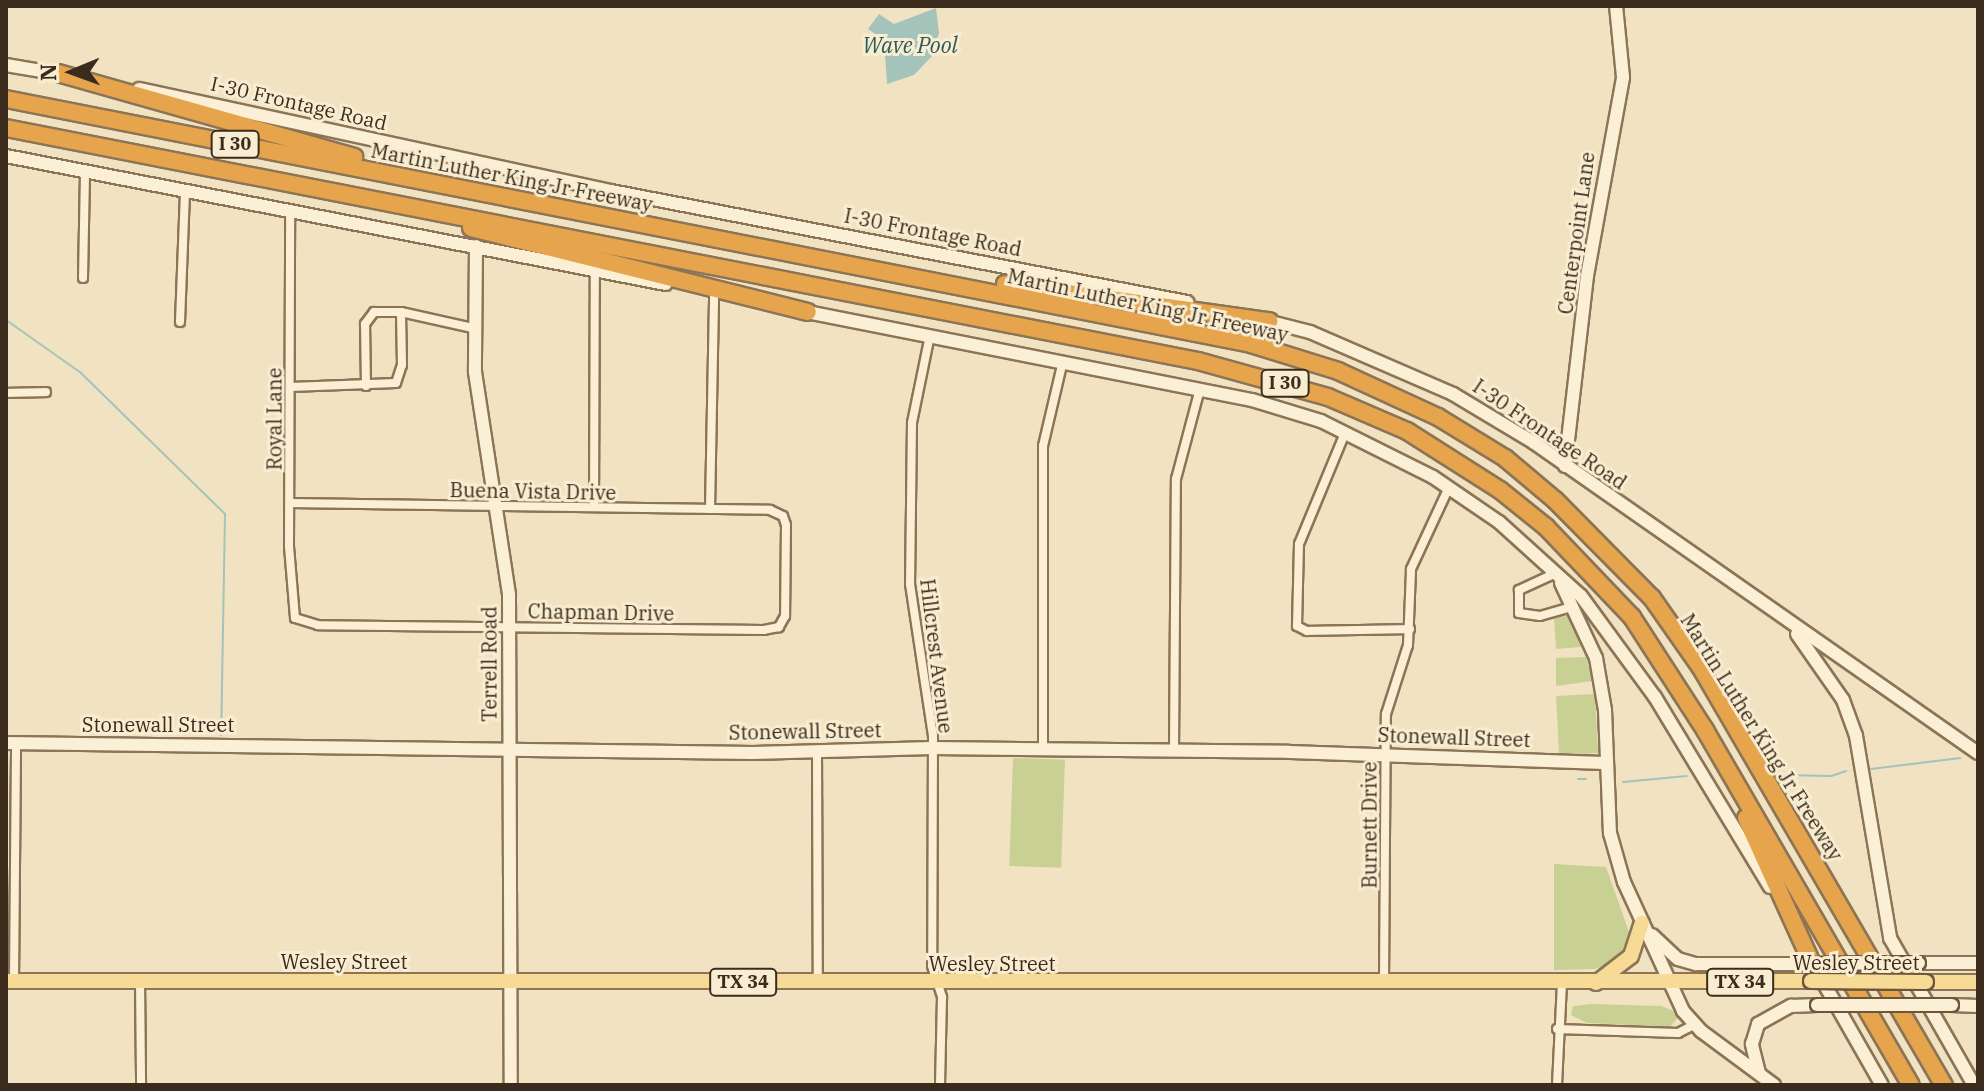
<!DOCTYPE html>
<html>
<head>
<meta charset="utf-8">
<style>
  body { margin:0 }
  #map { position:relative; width:1984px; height:1091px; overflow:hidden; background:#f1e3c1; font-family:"IBM Plex Serif",serif }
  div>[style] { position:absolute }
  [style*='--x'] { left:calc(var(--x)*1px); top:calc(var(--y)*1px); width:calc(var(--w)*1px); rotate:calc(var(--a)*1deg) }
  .green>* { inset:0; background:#c8d094; transform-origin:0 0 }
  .water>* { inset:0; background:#a4c3ba }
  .stream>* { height:2px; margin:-1px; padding:0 1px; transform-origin:1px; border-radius:1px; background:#a4c3ba }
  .roads { filter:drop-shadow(2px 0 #8c7457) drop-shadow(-2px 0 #8c7457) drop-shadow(0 2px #8c7457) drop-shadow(0 -2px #8c7457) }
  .street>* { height:8px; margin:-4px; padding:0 4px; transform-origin:4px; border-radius:4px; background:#fbf0d5 }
  .secondary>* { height:12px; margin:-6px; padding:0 6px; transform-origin:6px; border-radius:6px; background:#fbf0d5 }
  .primary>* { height:14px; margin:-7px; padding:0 7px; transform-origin:7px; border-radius:7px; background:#f7da96 }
  .highway>* { height:16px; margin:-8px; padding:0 8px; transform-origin:8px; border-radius:8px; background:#e6a44c }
  .bridges { filter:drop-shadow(2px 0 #6d553b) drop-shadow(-2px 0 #6d553b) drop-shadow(0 2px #6d553b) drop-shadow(0 -2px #6d553b) }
  .secondary-bridge>* { height:12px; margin:-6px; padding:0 6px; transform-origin:6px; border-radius:6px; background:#fbf0d5 }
  .primary-bridge>* { height:14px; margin:-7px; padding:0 7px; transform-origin:7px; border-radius:7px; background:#f7da96 }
  span { translate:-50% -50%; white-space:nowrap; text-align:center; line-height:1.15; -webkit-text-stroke:6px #f8edd1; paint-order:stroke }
  .shield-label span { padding:2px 6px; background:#f8edd1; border:2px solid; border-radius:6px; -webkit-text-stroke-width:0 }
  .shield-label { font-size:18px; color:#3a2b1d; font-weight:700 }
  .street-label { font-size:20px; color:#3a2b1d }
  .water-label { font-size:22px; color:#2b5b59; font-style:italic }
  .frame { position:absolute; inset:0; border:8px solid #3a2b1d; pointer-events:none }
  .north { position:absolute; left:32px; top:32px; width:80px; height:80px; -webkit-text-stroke:6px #f8edd1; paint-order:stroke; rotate:269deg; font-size:22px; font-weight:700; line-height:32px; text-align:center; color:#3a2b1d }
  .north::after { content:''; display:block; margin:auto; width:28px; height:36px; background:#3a2b1d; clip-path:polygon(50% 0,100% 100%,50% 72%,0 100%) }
</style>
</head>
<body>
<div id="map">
  <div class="green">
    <div style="clip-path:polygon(1569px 616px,1581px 647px,1556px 649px,1554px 617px)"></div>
    <div style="clip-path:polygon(1586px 657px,1593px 681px,1556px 686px,1556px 658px)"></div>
    <div style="left:1595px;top:694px;width:59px;height:39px;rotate:87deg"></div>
    <div style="left:1013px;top:758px;width:52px;height:108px;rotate:2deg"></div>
    <div style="clip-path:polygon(1554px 864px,1606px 867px,1629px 932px,1627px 948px,1617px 961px,1595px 969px,1554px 970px)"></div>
    <div style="clip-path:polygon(1592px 1004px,1661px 1006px,1681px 1014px,1670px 1027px,1587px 1023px,1571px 1015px,1573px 1006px)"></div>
  </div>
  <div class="water">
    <div style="clip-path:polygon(936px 8px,939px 33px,932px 56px,914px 75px,887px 84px,884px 40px,868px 29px,879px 14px,894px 24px)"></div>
  </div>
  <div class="stream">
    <div style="--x:6;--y:320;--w:92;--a:35.2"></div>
    <div style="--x:81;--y:373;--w:202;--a:44.4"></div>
    <div style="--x:225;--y:514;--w:221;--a:91"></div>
    <div style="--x:1871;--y:769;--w:90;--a:-7"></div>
    <div style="--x:1782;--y:775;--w:49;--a:1.2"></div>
    <div style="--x:1831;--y:776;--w:16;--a:-18"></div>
    <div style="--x:1578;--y:779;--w:8;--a:0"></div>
    <div style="--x:1623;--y:782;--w:64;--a:-5.4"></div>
  </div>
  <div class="roads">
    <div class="street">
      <div style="--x:83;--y:278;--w:107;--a:-88.9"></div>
      <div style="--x:180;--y:322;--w:129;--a:-87.8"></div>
      <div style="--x:930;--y:335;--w:90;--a:101.6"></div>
      <div style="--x:912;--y:423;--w:161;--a:90.7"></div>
      <div style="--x:910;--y:584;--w:154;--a:81.4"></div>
      <div style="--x:933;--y:736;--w:230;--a:90.2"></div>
      <div style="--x:932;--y:966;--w:33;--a:72"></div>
      <div style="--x:942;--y:997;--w:88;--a:91.3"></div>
      <div style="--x:366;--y:386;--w:62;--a:-90.9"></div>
      <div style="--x:365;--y:324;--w:15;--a:-53"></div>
      <div style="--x:374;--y:312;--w:27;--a:0"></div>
      <div style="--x:401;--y:312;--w:78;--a:12.6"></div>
      <div style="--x:290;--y:387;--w:106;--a:-2.2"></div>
      <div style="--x:396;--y:383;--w:19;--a:-72"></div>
      <div style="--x:402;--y:365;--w:53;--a:-91.1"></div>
      <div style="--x:6;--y:393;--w:40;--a:-1.4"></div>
      <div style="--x:1345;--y:433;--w:120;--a:112.5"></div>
      <div style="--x:1299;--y:544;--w:82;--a:91.4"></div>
      <div style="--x:1297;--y:626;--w:11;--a:27"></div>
      <div style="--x:1307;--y:631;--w:103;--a:-1.1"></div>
      <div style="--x:290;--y:503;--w:480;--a:0.8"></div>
      <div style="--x:770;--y:510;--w:14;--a:25"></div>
      <div style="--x:783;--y:516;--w:9;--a:72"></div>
      <div style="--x:786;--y:525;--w:91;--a:90.6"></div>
      <div style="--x:785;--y:616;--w:13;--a:119"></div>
      <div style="--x:779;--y:627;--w:15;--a:169"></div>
      <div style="--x:764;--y:630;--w:446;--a:-179.4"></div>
      <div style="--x:318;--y:625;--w:24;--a:-163"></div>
      <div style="--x:295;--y:618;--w:72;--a:-94.8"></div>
      <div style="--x:289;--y:546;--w:333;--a:-89.8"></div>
      <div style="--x:594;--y:507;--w:237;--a:-89.8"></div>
      <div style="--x:710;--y:509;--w:215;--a:-88.9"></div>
      <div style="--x:1556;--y:573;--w:41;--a:155.3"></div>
      <div style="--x:1519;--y:590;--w:23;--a:90"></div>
      <div style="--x:1519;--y:613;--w:21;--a:8"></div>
      <div style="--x:1540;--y:616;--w:35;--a:-16"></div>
      <div style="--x:1043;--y:749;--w:303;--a:-90"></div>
      <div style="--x:1043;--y:446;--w:87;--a:-76.8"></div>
      <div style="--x:1174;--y:751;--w:272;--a:-89.6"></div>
      <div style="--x:1176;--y:479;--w:93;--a:-75.1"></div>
      <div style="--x:817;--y:752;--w:230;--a:89.8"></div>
      <div style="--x:14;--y:981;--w:238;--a:-89.5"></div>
      <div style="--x:140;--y:981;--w:104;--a:89.4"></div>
      <div style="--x:1384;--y:982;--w:268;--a:-89.6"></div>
      <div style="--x:1386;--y:714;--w:72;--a:-72.3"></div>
      <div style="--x:1408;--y:645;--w:76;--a:-87.7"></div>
      <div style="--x:1411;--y:569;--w:90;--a:-65.1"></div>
      <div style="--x:1557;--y:1029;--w:121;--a:1.9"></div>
      <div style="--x:1678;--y:1033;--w:18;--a:-27"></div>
      <div style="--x:1557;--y:1085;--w:102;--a:-87.2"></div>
    </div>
    <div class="secondary">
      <div style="--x:6;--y:65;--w:61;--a:9.5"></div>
      <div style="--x:139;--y:89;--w:483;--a:12.2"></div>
      <div style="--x:611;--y:191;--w:587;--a:10.91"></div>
      <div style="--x:6;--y:156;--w:672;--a:10.98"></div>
      <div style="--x:476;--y:246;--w:126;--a:90.5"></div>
      <div style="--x:475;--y:372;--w:226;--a:81.3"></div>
      <div style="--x:509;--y:595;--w:490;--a:89.8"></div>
      <div style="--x:802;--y:311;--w:459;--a:11.2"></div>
      <div style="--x:1252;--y:400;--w:72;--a:16.9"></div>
      <div style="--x:1321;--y:421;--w:125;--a:26.6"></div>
      <div style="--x:1433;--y:477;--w:80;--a:34.3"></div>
      <div style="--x:1499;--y:522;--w:110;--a:42.1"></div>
      <div style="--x:1581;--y:596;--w:125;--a:53.8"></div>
      <div style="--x:1655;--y:697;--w:222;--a:58.8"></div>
      <div style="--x:1263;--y:320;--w:49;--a:14.3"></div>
      <div style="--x:1310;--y:332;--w:156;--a:23.4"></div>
      <div style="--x:1453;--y:394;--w:93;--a:31"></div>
      <div style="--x:1533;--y:442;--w:543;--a:34.95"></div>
      <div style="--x:1565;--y:466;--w:191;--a:-83.4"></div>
      <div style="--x:1587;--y:276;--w:202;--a:-79.7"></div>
      <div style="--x:1623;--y:77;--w:71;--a:-95.6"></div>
      <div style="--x:1561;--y:583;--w:83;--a:65"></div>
      <div style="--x:1596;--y:658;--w:53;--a:80.2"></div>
      <div style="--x:1605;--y:710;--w:123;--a:87.7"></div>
      <div style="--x:1610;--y:833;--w:51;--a:74.1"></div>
      <div style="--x:1624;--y:882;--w:142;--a:65.4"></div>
      <div style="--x:1683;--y:1011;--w:27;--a:48"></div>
      <div style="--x:1701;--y:1031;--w:91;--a:36.5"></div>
      <div style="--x:1797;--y:634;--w:80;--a:55.1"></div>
      <div style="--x:1843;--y:700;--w:38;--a:70"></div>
      <div style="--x:1856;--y:736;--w:205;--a:80.4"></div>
      <div style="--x:1890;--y:938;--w:169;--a:60.3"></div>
      <div style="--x:6;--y:743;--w:747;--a:0.77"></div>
      <div style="--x:753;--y:753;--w:179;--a:-1.6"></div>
      <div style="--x:932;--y:748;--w:357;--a:0.6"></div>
      <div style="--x:1289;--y:752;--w:316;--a:2"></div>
      <div style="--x:1652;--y:935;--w:35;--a:43"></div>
      <div style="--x:1678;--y:959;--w:19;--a:16"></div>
      <div style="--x:1696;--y:964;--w:106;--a:0"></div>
      <div style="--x:1810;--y:959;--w:145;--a:60.3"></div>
      <div style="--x:1919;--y:963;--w:59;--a:0"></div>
      <div style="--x:1952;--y:1005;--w:26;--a:2"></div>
      <div style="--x:1759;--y:1073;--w:30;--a:-104"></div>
      <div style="--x:1752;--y:1044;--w:21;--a:-73"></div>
      <div style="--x:1758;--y:1024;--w:38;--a:-29"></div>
      <div style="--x:1791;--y:1006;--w:26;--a:-2"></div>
    </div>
    <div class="primary">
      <div style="--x:6;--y:981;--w:1805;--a:0"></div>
      <div style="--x:1926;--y:982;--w:52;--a:0"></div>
      <div style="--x:1596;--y:983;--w:44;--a:-37.6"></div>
      <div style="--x:1631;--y:956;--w:35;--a:-72"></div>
    </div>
    <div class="highway">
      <div style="--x:58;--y:73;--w:308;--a:15.8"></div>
      <div style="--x:6;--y:99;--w:1269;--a:11.13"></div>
      <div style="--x:1251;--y:344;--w:91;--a:17.2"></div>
      <div style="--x:1338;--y:371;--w:110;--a:24.7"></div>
      <div style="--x:1438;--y:417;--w:79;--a:31.5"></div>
      <div style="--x:1505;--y:458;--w:65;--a:40"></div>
      <div style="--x:1555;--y:500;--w:138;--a:45.3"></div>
      <div style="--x:1652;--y:598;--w:85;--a:55"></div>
      <div style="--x:1701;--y:668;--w:483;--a:59.8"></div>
      <div style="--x:6;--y:128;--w:1215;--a:11.06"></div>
      <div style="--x:1198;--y:361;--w:135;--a:15.5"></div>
      <div style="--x:1328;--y:397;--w:86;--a:23.3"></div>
      <div style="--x:1407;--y:431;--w:110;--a:32.4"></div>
      <div style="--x:1500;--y:490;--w:59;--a:38.8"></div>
      <div style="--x:1546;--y:527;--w:124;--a:46.3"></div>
      <div style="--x:1632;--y:617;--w:135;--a:57.1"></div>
      <div style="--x:1705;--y:730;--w:410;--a:59.9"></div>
      <div style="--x:471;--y:228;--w:347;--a:14"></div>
      <div style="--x:1005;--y:284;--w:267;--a:8"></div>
      <div style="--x:1746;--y:818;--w:155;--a:65.6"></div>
    </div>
  </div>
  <div class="bridges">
    <div class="secondary-bridge">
      <div style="--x:1802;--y:964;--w:117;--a:-0.5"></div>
      <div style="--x:1817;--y:1005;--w:135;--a:0"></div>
    </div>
    <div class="primary-bridge">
      <div style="--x:1811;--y:981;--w:115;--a:0.5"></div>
    </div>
  </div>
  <div class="shield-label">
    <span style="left:235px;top:144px">I 30</span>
    <span style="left:1285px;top:383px">I 30</span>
    <span style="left:743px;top:982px">TX 34</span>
    <span style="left:1740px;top:982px">TX 34</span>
  </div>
  <div class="street-label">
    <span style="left:299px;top:103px;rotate:13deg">I-30 Frontage Road</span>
    <span style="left:512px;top:177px;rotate:11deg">Martin Luther King Jr Freeway</span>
    <span style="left:933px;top:232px;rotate:11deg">I-30 Frontage Road</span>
    <span style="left:1576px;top:233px;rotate:-82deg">Centerpoint Lane</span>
    <span style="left:1148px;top:305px;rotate:12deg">Martin Luther King Jr Freeway</span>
    <span style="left:274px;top:419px;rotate:-90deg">Royal Lane</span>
    <span style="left:1550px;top:434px;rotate:34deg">I-30 Frontage Road</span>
    <span style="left:533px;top:491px;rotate:1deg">Buena Vista Drive</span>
    <span style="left:601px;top:612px;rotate:1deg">Chapman Drive</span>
    <span style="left:937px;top:656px;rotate:83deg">Hillcrest Avenue</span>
    <span style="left:489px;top:664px;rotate:-90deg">Terrell Road</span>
    <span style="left:158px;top:724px">Stonewall Street</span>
    <span style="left:805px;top:731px;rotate:-1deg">Stonewall Street</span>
    <span style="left:1454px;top:737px;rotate:2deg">Stonewall Street</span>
    <span style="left:1762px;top:737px;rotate:58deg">Martin Luther King Jr Freeway</span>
    <span style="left:1369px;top:825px;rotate:-90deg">Burnett Drive</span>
    <span style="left:344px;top:961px">Wesley Street</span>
    <span style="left:1856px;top:962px">Wesley Street</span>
    <span style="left:992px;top:963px">Wesley Street</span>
  </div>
  <div class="water-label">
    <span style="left:910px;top:45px">Wave Pool</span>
  </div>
  <div class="frame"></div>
  <div class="north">N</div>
</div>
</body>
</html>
